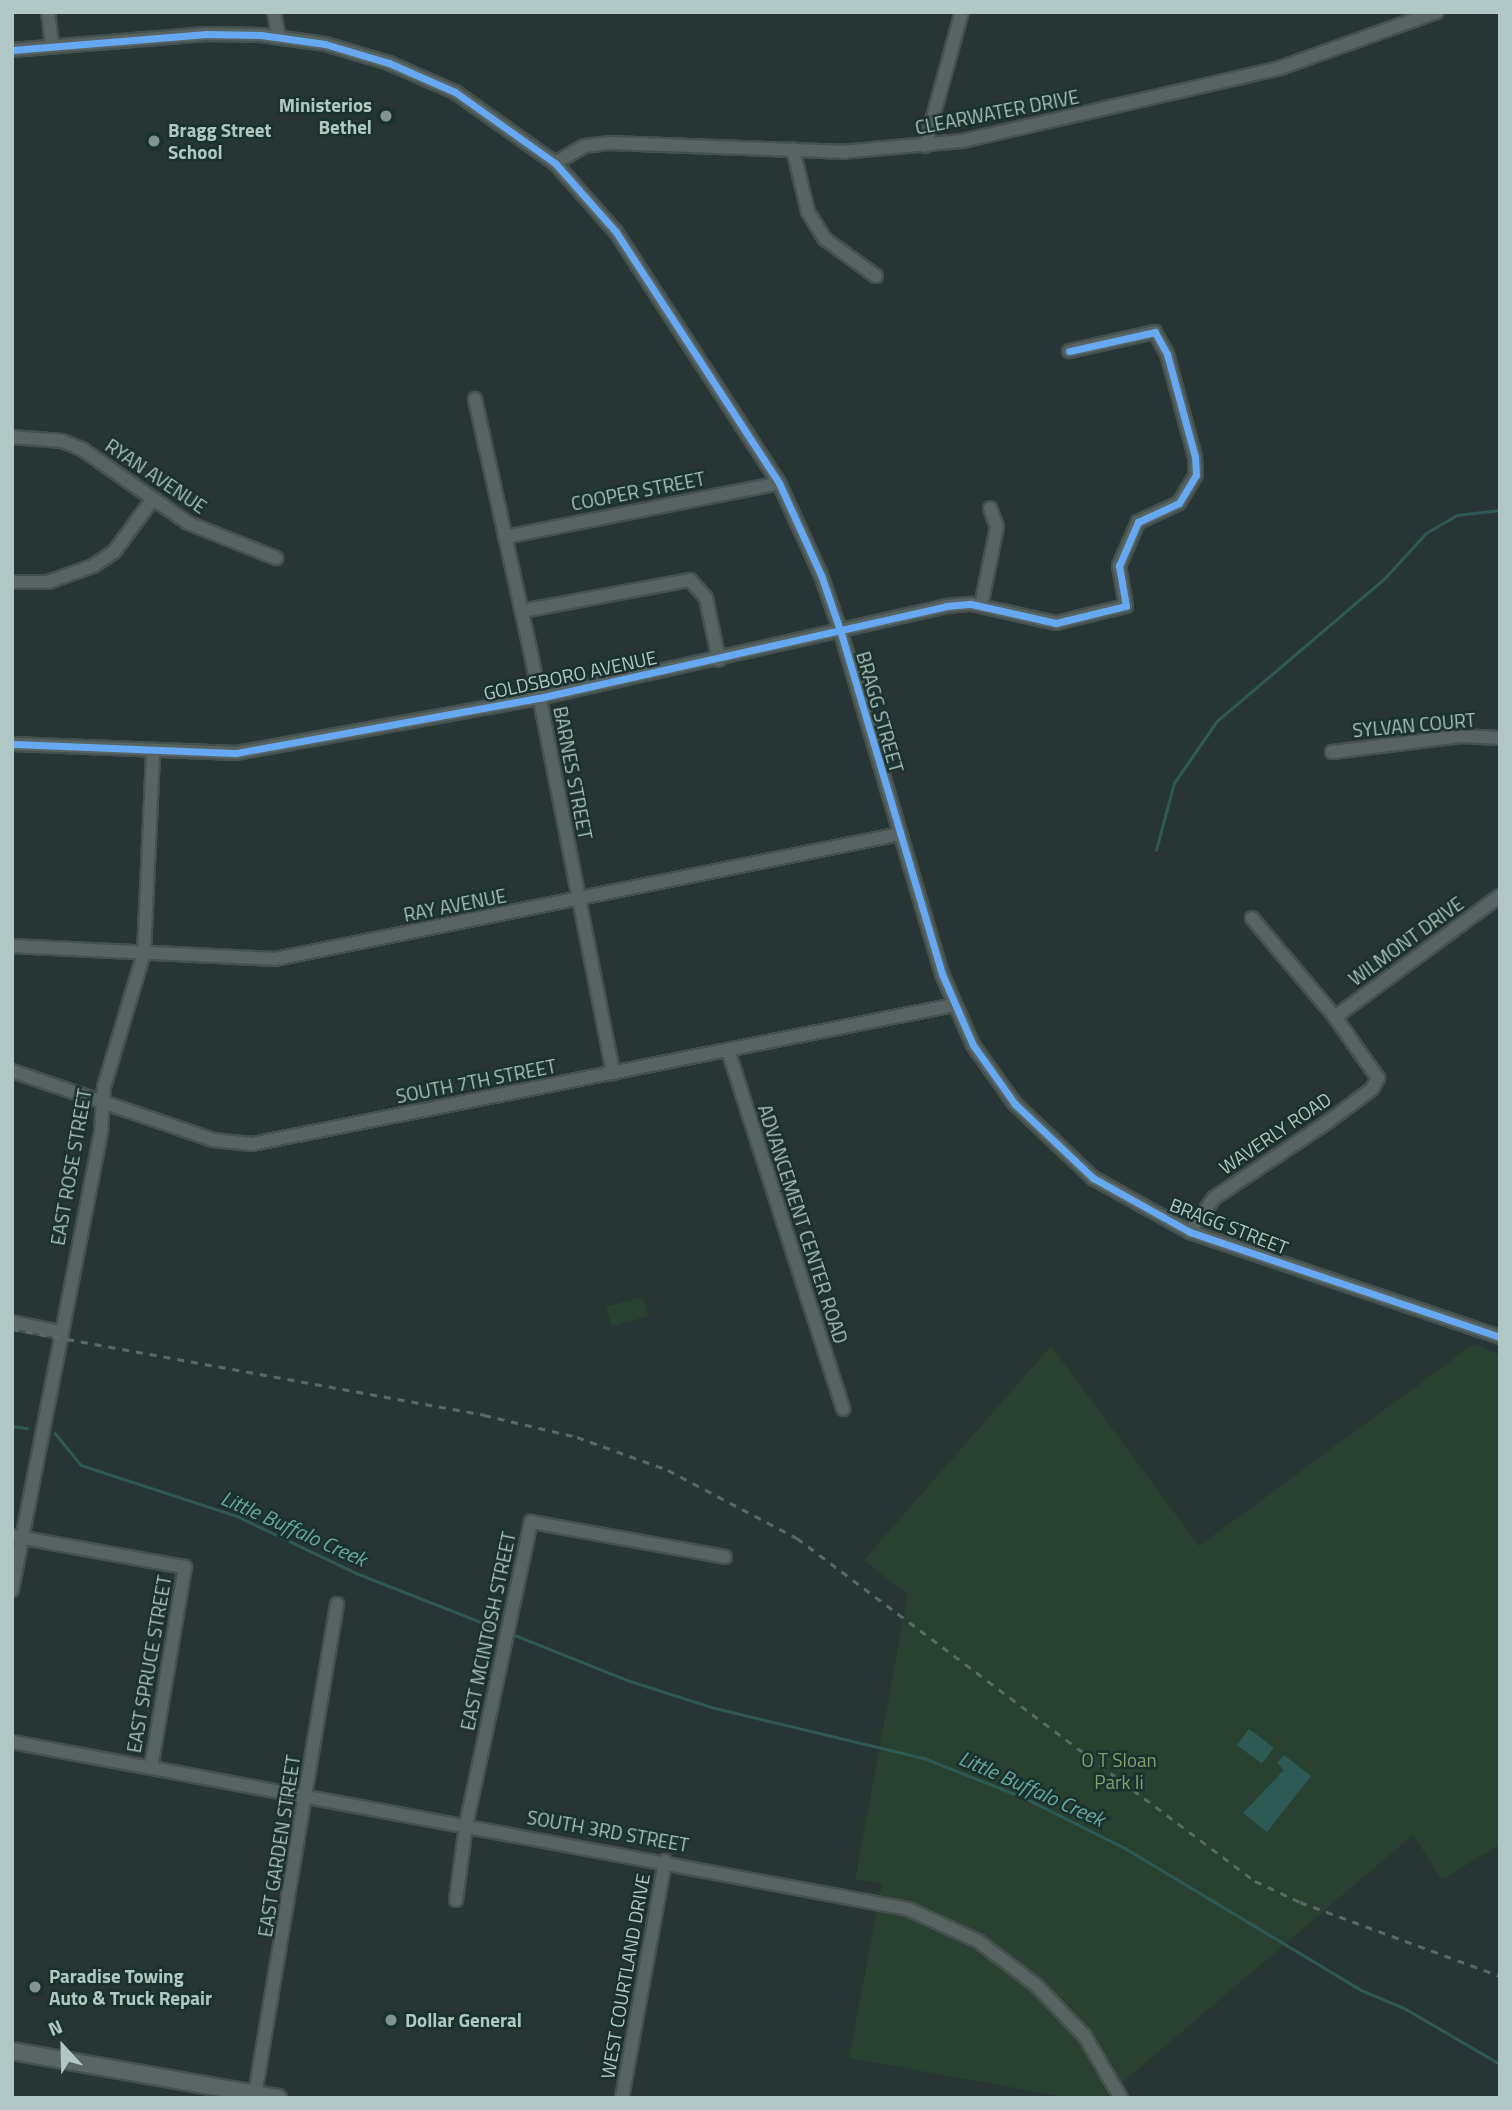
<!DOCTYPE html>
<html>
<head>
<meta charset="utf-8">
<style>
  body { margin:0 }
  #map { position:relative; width:1512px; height:2110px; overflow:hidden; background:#273634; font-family:"Titillium Web",sans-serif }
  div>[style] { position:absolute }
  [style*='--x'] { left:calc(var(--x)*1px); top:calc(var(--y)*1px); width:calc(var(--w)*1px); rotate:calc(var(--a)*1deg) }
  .green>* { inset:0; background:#294131; transform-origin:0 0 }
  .water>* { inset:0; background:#2d5a54; transform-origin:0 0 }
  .stream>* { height:2.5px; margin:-1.25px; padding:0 1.25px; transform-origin:1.25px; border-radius:1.25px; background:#2d5a54 }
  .roads { filter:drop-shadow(2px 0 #45514f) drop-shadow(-2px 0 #45514f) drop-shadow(0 2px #45514f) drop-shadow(0 -2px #45514f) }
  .minor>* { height:12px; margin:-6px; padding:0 6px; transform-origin:6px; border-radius:6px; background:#576462 }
  .major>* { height:16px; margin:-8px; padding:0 8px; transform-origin:8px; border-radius:8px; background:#5a6664 }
  .rail>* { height:2.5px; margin-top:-1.25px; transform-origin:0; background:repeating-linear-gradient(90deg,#5a6866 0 7px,transparent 0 14px) }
  .cycleway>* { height:7px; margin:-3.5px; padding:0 3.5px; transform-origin:3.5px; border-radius:3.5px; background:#66a8f1 }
  .dots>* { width:19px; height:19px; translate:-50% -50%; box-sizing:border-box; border:4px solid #1a312e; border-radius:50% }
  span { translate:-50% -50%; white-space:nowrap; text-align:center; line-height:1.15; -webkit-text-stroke:5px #1a312e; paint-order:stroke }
  .poi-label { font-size:19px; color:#b0c8c5; font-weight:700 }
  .right { translate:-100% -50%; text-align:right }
  .left { translate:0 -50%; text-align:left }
  .street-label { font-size:19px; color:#b0c8c5 }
  .park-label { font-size:19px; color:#859f6d }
  .water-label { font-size:21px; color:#66a99f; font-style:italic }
  .frame { position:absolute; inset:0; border:14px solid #b0c8c5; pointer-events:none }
  .north { position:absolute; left:28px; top:2012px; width:70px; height:70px; -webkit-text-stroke:5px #1a312e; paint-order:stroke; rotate:338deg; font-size:19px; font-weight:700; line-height:28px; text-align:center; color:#b0c8c5 }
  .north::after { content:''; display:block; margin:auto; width:24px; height:32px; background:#b0c8c5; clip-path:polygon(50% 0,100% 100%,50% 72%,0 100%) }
</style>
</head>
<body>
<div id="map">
  <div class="green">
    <div style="left:643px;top:1297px;width:20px;height:38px;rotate:75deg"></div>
    <div style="clip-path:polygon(1474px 1344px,1500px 1355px,1500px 1844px,1442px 1880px,1413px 1835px,1104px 2098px,1070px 2098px,849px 2058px,882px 1884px,855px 1879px,908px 1595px,864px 1560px,1051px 1346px,1199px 1546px)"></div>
  </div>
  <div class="water">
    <div style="left:1249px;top:1729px;width:31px;height:20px;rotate:37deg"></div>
    <div style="clip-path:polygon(1284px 1755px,1311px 1776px,1267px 1832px,1243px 1813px,1284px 1770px,1277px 1763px)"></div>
  </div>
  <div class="stream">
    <div style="--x:1156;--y:850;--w:69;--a:-75"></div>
    <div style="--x:1174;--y:783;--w:75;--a:-55.3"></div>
    <div style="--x:1217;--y:721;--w:219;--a:-40.4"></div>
    <div style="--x:1384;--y:579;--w:62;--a:-47.6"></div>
    <div style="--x:1426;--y:533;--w:36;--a:-30"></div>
    <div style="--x:1457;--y:515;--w:43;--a:-6.6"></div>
    <div style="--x:12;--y:1426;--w:15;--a:8"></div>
    <div style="--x:55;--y:1433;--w:41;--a:50.9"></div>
    <div style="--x:81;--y:1465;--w:164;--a:18.1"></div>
    <div style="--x:237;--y:1516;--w:132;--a:25.6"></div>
    <div style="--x:356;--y:1573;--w:145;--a:21.4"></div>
    <div style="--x:512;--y:1634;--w:124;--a:21.8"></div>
    <div style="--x:627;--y:1680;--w:92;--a:17.7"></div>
    <div style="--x:715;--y:1708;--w:215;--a:13.5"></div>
    <div style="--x:924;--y:1758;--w:109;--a:21.6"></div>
    <div style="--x:1025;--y:1798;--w:112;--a:26.6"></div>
    <div style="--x:1125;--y:1848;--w:275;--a:31"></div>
    <div style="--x:1361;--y:1990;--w:49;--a:22.9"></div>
    <div style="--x:1406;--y:2009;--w:109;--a:30.3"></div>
  </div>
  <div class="roads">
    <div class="minor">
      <div style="--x:48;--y:12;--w:34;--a:83"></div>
      <div style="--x:274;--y:12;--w:25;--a:79"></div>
      <div style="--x:12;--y:50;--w:195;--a:-4.7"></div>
      <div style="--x:206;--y:34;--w:55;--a:1"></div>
      <div style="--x:261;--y:35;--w:65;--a:8"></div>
      <div style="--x:325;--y:44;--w:67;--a:16.5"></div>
      <div style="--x:389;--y:63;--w:72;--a:23.7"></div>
      <div style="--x:455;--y:92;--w:123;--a:35.4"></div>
      <div style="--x:555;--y:163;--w:92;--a:48.5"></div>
      <div style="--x:616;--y:232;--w:299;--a:57"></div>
      <div style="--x:779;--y:483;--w:101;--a:65.5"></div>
      <div style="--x:821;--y:575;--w:61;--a:71"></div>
      <div style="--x:841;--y:633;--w:356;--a:73.5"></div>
      <div style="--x:942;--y:974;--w:77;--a:66.4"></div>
      <div style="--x:973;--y:1045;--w:72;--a:54.6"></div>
      <div style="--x:1015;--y:1104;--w:108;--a:43.5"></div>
      <div style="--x:1093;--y:1178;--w:111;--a:29.1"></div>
      <div style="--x:1190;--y:1232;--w:327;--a:18.7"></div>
      <div style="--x:925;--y:146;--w:139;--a:-74.6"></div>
      <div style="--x:793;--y:149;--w:65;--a:76.6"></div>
      <div style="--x:808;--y:212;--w:32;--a:58"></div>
      <div style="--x:825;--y:239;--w:63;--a:36"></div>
      <div style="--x:555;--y:163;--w:34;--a:-30"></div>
      <div style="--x:585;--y:146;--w:26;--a:-7"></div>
      <div style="--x:611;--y:143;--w:230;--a:2.2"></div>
      <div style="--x:841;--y:152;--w:121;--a:-5.2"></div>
      <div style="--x:962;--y:141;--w:326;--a:-12.9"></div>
      <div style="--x:1280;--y:68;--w:166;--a:-19.7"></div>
      <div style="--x:475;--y:399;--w:266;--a:77.6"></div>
      <div style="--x:532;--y:659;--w:422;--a:78.9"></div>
      <div style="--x:12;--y:437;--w:50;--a:4.6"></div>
      <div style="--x:62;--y:441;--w:22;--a:22"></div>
      <div style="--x:82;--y:449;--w:129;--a:34.9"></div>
      <div style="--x:188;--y:523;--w:95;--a:21.7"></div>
      <div style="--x:505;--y:537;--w:279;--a:-11.1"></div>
      <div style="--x:12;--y:582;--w:36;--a:0"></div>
      <div style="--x:48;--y:582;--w:48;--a:-19.6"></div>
      <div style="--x:93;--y:566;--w:25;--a:-34"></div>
      <div style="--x:114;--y:552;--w:64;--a:-53.8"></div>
      <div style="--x:981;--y:606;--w:81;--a:-78.6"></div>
      <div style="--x:997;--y:527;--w:20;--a:-110"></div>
      <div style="--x:522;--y:611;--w:171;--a:-10.5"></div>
      <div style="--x:690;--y:580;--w:24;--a:48"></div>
      <div style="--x:706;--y:598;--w:63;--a:78.2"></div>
      <div style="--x:12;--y:744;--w:224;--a:2.3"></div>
      <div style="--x:236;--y:753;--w:308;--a:-10.3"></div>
      <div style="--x:539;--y:698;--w:417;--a:-12.7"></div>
      <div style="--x:946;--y:606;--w:25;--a:-5"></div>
      <div style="--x:971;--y:604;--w:87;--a:12.6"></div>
      <div style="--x:1056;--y:623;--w:72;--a:-13.7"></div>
      <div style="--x:1126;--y:606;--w:41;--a:-99.9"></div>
      <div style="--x:1119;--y:566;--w:48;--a:-66.6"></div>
      <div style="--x:1138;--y:522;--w:45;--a:-24.9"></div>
      <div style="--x:1179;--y:503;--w:33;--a:-59"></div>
      <div style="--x:1196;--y:475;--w:18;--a:-93"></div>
      <div style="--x:1195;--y:457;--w:107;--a:-105.2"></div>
      <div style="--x:1167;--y:354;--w:25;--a:-119"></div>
      <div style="--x:1155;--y:332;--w:88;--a:167.5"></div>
      <div style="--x:1332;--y:752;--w:130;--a:-7.1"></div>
      <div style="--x:1461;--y:736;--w:39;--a:3"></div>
      <div style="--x:12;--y:946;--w:263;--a:2.8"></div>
      <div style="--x:275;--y:959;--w:637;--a:-11.31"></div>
      <div style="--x:1335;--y:1017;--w:205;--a:-36.3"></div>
      <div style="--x:728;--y:1050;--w:377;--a:72.2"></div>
      <div style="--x:12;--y:1071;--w:213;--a:18.9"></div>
      <div style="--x:213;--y:1140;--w:39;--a:6"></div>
      <div style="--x:252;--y:1144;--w:716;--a:-11.2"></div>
      <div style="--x:1190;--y:1232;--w:42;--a:-54.8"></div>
      <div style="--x:1214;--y:1198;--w:138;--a:-33.8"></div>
      <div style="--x:1329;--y:1121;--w:54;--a:-36.7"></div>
      <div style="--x:1372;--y:1089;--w:13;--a:-61"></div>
      <div style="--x:1378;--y:1078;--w:75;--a:-125.2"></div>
      <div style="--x:1335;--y:1017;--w:129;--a:-130"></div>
      <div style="--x:12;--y:1322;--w:49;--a:11.8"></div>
      <div style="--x:12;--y:1536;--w:176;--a:10.2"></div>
      <div style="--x:185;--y:1567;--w:203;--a:99.6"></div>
      <div style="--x:12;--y:1590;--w:469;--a:-79"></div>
      <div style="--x:101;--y:1130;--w:43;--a:-86"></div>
      <div style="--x:104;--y:1087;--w:140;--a:-73.4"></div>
      <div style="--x:144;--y:953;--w:201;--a:-87.4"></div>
      <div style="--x:12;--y:1742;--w:911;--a:10.56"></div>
      <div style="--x:908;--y:1909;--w:77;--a:24.6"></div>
      <div style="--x:978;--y:1941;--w:73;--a:37.2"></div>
      <div style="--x:1036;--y:1985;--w:69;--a:46.2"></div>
      <div style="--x:1084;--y:2035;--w:73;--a:59.6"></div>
      <div style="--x:456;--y:1900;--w:76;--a:-82.4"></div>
      <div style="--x:466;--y:1825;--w:310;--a:-77.9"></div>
      <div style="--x:531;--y:1522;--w:197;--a:10.2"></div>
      <div style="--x:255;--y:2094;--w:497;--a:-80.5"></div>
      <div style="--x:622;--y:2098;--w:241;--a:-79.7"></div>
    </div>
    <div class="major">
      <div style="--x:12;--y:2051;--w:270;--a:10"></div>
    </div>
  </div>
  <div class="rail">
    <div style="--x:12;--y:1329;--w:480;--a:10.3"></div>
    <div style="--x:484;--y:1415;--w:96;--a:13.3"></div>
    <div style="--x:577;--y:1437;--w:97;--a:19.9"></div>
    <div style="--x:668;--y:1470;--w:146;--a:27.8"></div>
    <div style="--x:797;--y:1538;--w:572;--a:36.83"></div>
    <div style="--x:1255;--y:1881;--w:50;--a:25"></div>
    <div style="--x:1300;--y:1902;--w:213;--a:20.3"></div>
  </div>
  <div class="cycleway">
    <div style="--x:12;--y:50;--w:195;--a:-4.7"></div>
    <div style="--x:206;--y:34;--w:55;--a:1"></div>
    <div style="--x:261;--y:35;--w:65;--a:8"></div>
    <div style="--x:325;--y:44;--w:67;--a:16.5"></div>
    <div style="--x:389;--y:63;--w:72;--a:23.7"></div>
    <div style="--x:455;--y:92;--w:123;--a:35.4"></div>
    <div style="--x:555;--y:163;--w:92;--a:48.5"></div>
    <div style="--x:616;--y:232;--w:299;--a:57"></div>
    <div style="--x:779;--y:483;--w:101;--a:65.5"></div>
    <div style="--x:821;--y:575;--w:61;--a:71"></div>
    <div style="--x:841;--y:633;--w:356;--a:73.5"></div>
    <div style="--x:942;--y:974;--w:77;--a:66.4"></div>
    <div style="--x:973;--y:1045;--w:72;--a:54.6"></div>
    <div style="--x:1015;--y:1104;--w:108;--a:43.5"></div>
    <div style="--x:1093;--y:1178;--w:111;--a:29.1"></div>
    <div style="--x:1190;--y:1232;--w:327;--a:18.7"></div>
    <div style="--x:12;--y:744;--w:224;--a:2.3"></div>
    <div style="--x:236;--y:753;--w:308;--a:-10.3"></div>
    <div style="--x:539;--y:698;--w:417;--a:-12.7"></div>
    <div style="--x:946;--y:606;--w:25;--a:-5"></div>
    <div style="--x:971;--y:604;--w:87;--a:12.6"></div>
    <div style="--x:1056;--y:623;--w:72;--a:-13.7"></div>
    <div style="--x:1126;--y:606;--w:41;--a:-99.9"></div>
    <div style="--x:1119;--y:566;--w:48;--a:-66.6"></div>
    <div style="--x:1138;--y:522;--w:45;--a:-24.9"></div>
    <div style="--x:1179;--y:503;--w:33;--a:-59"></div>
    <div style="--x:1196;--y:475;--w:18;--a:-93"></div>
    <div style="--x:1195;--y:457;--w:107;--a:-105.2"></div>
    <div style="--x:1167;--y:354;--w:25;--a:-119"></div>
    <div style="--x:1155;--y:332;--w:88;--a:167.5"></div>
  </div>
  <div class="dots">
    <div style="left:386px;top:116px;background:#809592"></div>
    <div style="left:154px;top:141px;background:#809592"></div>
    <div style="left:35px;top:1987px;background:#809592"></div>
    <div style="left:391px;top:2020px;background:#809592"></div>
  </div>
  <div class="poi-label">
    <span class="right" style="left:372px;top:116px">Ministerios<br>Bethel</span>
    <span class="left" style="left:168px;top:141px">Bragg Street<br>School</span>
    <span class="left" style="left:49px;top:1987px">Paradise Towing<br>Auto &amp; Truck Repair</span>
    <span class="left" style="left:405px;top:2020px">Dollar General</span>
  </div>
  <div class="street-label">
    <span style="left:997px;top:112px;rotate:-11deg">CLEARWATER DRIVE</span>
    <span style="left:156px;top:476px;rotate:34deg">RYAN AVENUE</span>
    <span style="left:638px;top:491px;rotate:-11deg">COOPER STREET</span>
    <span style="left:570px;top:675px;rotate:-12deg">GOLDSBORO AVENUE</span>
    <span style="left:880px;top:712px;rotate:74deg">BRAGG STREET</span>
    <span style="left:1414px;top:725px;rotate:-5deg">SYLVAN COURT</span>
    <span style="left:573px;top:773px;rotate:79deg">BARNES STREET</span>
    <span style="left:455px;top:905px;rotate:-11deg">RAY AVENUE</span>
    <span style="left:1406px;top:941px;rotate:-36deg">WILMONT DRIVE</span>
    <span style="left:476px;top:1081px;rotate:-11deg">SOUTH 7TH STREET</span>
    <span style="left:1275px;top:1133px;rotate:-34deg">WAVERLY ROAD</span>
    <span style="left:71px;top:1167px;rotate:-80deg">EAST ROSE STREET</span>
    <span style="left:803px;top:1224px;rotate:72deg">ADVANCEMENT CENTER ROAD</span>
    <span style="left:1229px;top:1226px;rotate:21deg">BRAGG STREET</span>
    <span style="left:488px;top:1631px;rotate:-78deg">EAST MCINTOSH STREET</span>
    <span style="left:149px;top:1664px;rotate:-80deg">EAST SPRUCE STREET</span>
    <span style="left:608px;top:1831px;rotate:10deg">SOUTH 3RD STREET</span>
    <span style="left:279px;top:1846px;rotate:-81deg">EAST GARDEN STREET</span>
    <span style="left:625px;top:1976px;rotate:-80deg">WEST COURTLAND DRIVE</span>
  </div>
  <div class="park-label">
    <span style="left:1119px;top:1771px">O T Sloan<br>Park Ii</span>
  </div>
  <div class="water-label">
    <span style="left:294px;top:1528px;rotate:24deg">Little Buffalo Creek</span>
    <span style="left:1032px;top:1788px;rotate:24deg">Little Buffalo Creek</span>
  </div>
  <div class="frame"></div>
  <div class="north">N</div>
</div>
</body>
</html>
